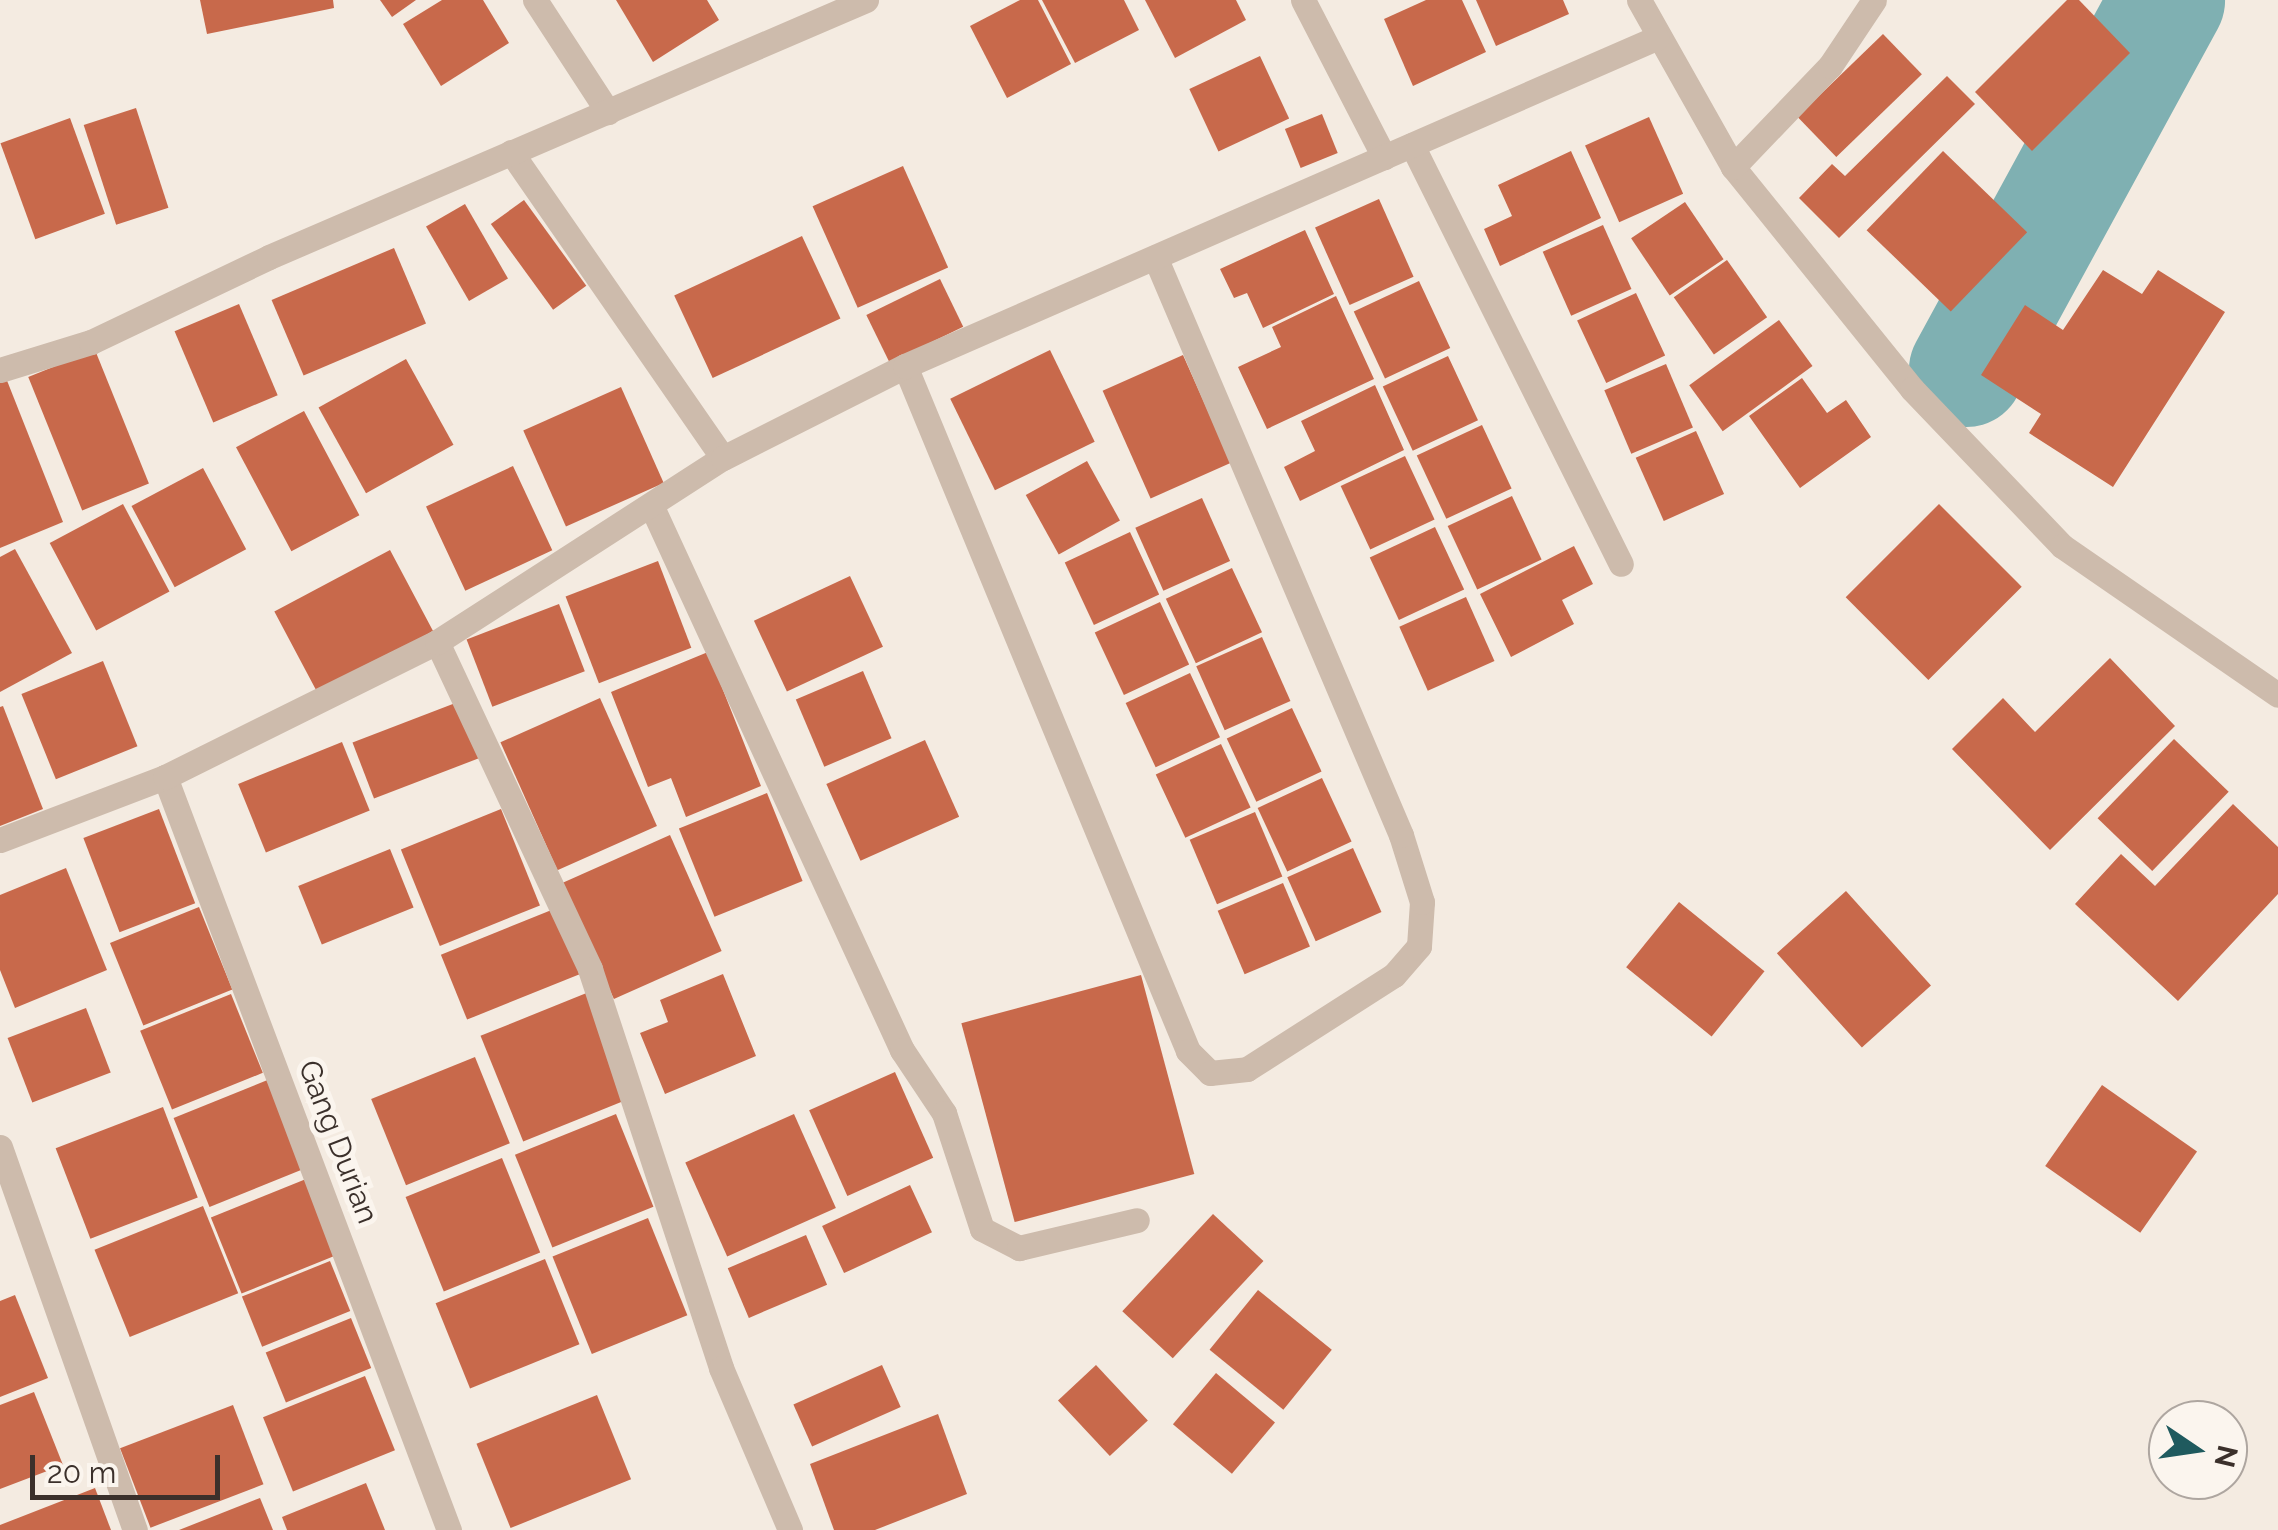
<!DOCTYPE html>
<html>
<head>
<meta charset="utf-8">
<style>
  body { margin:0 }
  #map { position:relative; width:2278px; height:1530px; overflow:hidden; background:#f4ebe1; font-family:Raleway,sans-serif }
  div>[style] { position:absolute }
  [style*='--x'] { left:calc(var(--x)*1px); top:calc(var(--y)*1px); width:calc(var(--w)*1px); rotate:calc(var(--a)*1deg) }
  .river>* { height:115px; margin:-57.5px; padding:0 57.5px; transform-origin:57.5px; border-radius:57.5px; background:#7fb0b2 }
  .building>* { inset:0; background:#c8694b; transform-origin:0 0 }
  .minor>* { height:25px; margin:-12.5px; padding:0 12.5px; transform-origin:12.5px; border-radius:12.5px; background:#cdbbac }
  span { translate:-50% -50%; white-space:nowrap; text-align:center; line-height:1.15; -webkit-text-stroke:10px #fbf5ee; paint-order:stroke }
  .street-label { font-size:30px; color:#3b302b }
  .north { position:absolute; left:2148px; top:1400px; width:100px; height:100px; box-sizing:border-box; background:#fbf5ee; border:2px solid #aea6a0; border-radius:50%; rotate:103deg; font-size:28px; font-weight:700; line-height:40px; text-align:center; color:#3b302b }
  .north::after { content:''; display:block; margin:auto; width:35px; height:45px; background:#1f5a5e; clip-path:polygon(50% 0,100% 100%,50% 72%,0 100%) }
  .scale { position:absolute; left:30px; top:1455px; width:190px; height:45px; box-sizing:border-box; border:5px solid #3b302b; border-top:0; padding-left:12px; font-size:30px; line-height:35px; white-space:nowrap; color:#3b302b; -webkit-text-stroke:8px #fbf5ee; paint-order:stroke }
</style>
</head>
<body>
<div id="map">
  <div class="river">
    <div style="--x:1966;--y:369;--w:420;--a:-61.4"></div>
  </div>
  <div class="building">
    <div style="clip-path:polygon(200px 0,333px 0,334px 8px,207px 34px)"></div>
    <div style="clip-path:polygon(380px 0,416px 0,392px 17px)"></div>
    <div style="clip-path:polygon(442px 0,483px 0,509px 43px,441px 86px,403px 24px)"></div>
    <div style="clip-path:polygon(616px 0,707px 0,719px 20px,653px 62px)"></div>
    <div style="clip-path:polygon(1020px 0,1038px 0,1071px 64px,1007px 98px,970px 26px)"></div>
    <div style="clip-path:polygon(1042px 0,1124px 0,1139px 30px,1075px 63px)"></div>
    <div style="clip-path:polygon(1145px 0,1236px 0,1246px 20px,1175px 58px)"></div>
    <div style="clip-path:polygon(1426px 0,1462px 0,1486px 52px,1413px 86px,1384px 19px)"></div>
    <div style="clip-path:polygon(1476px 0,1563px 0,1569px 14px,1496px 46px)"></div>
    <div style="clip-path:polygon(2067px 0,2079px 0,2130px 53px,2032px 151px,1975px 92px)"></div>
    <div style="left:1883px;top:34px;width:56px;height:119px;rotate:46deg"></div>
    <div style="left:1260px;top:56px;width:69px;height:78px;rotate:65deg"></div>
    <div style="clip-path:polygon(1947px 76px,1975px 104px,1839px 238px,1799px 198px,1832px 164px,1845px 176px)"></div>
    <div style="left:136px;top:108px;width:105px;height:55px;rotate:72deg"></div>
    <div style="left:1322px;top:114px;width:42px;height:40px;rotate:68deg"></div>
    <div style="left:1649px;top:117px;width:84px;height:70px;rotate:66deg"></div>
    <div style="left:70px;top:118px;width:102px;height:74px;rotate:70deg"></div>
    <div style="clip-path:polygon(1571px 151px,1601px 218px,1500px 266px,1484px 229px,1512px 216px,1498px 185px)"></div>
    <div style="left:1943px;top:151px;width:117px;height:110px;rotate:44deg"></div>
    <div style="left:903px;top:166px;width:111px;height:99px;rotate:66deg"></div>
    <div style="left:1379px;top:199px;width:85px;height:70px;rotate:66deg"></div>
    <div style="left:524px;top:200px;width:106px;height:41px;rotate:54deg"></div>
    <div style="left:1685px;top:202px;width:69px;height:65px;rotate:56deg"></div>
    <div style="left:465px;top:204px;width:86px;height:45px;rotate:60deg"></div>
    <div style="left:1603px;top:225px;width:70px;height:66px;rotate:66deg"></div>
    <div style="clip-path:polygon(1305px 230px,1334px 294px,1263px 328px,1247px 293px,1234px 298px,1220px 269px)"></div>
    <div style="left:802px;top:236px;width:91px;height:141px;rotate:65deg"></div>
    <div style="left:394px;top:248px;width:82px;height:133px;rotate:67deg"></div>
    <div style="left:1727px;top:260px;width:70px;height:65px;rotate:55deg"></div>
    <div style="clip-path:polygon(2103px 270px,2142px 294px,2158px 270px,2225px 312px,2113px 487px,2029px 433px,2041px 414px,1981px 375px,2025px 305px,2063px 330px)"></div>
    <div style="left:940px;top:279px;width:53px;height:82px;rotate:64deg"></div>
    <div style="left:1419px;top:281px;width:74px;height:72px;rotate:65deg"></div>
    <div style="left:1636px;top:293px;width:69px;height:65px;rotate:65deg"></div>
    <div style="clip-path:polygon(1336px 296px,1374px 379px,1267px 429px,1238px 367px,1281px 347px,1272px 327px)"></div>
    <div style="left:239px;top:304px;width:99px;height:70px;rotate:67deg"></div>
    <div style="left:1779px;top:320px;width:57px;height:111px;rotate:54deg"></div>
    <div style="left:95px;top:350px;width:144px;height:72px;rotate:68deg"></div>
    <div style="left:1050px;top:350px;width:102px;height:111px;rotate:64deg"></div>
    <div style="left:1183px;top:355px;width:118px;height:88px;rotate:66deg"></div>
    <div style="left:1448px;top:356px;width:71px;height:72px;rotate:65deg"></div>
    <div style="left:406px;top:359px;width:98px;height:100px;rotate:61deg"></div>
    <div style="left:1666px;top:364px;width:69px;height:67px;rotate:67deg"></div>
    <div style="clip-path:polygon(4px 373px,63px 522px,0 548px,0 375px)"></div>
    <div style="clip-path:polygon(1802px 378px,1827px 413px,1846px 400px,1871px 437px,1800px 488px,1749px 416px)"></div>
    <div style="clip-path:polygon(1375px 385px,1404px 450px,1300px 501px,1284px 467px,1315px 451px,1301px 421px)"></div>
    <div style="left:621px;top:387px;width:105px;height:107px;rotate:66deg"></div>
    <div style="left:304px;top:411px;width:118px;height:77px;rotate:62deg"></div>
    <div style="left:1482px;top:425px;width:70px;height:72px;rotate:65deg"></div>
    <div style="left:1696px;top:431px;width:69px;height:66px;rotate:66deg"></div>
    <div style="left:1405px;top:456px;width:70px;height:71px;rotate:65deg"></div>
    <div style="left:1087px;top:461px;width:68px;height:70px;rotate:61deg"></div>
    <div style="left:513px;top:466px;width:93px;height:96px;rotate:65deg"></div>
    <div style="left:203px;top:468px;width:92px;height:81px;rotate:62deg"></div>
    <div style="left:1512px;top:496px;width:70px;height:71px;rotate:65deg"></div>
    <div style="left:1202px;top:498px;width:69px;height:73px;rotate:66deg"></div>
    <div style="left:123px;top:504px;width:99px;height:83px;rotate:62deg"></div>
    <div style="left:1939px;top:504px;width:117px;height:132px;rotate:45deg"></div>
    <div style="left:1435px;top:527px;width:69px;height:72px;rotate:65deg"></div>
    <div style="left:1130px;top:532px;width:69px;height:72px;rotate:65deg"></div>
    <div style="clip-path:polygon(1574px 546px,1593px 584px,1562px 600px,1574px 624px,1511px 657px,1480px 594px)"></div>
    <div style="clip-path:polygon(15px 549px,72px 653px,0 692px,0 557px)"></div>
    <div style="left:390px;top:550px;width:92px;height:131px;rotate:62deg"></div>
    <div style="left:658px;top:561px;width:93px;height:99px;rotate:69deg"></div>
    <div style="left:1232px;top:568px;width:71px;height:73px;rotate:65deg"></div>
    <div style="left:850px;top:576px;width:78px;height:106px;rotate:65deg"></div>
    <div style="left:1466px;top:597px;width:70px;height:73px;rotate:66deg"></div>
    <div style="left:1160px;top:602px;width:69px;height:72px;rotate:65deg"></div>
    <div style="left:559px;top:604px;width:72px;height:99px;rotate:69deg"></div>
    <div style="left:1262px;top:637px;width:70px;height:72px;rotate:66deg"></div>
    <div style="clip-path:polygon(708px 652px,761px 786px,686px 817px,671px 778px,648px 787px,611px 692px)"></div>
    <div style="clip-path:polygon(2110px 658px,2175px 726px,2050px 850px,1952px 749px,2003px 698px,2035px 732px)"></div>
    <div style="left:103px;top:661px;width:92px;height:88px;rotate:68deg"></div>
    <div style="left:863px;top:671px;width:73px;height:73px;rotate:67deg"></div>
    <div style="left:1190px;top:673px;width:71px;height:71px;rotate:65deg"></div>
    <div style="left:600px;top:698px;width:140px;height:109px;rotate:66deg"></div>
    <div style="left:458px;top:702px;width:60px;height:113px;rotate:69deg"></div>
    <div style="clip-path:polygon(3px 706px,43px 809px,0 826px,0 707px)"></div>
    <div style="left:1292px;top:708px;width:70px;height:72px;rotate:65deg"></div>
    <div style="left:2174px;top:739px;width:76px;height:110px;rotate:44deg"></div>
    <div style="left:925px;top:740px;width:84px;height:108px;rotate:66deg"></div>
    <div style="left:342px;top:742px;width:74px;height:112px;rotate:68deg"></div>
    <div style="left:1221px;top:744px;width:70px;height:72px;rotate:65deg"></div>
    <div style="left:1322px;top:778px;width:70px;height:71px;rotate:65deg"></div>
    <div style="left:767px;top:793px;width:95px;height:95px;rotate:68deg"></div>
    <div style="clip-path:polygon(2233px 804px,2278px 847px,2278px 894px,2178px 1001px,2075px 904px,2121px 854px,2155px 886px)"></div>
    <div style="left:159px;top:809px;width:101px;height:81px;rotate:69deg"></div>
    <div style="left:501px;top:809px;width:104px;height:108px;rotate:68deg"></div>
    <div style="left:1255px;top:812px;width:70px;height:71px;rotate:67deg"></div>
    <div style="left:670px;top:835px;width:127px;height:118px;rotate:66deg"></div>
    <div style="left:1353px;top:848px;width:70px;height:72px;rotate:66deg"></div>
    <div style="left:390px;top:849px;width:63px;height:99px;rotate:68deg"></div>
    <div style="clip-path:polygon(66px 868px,107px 970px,15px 1008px,0 970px,0 895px)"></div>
    <div style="left:1283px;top:883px;width:69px;height:71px;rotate:67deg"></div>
    <div style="left:1846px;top:891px;width:127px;height:93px;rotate:48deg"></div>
    <div style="left:1679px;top:902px;width:110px;height:84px;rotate:39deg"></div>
    <div style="left:199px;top:907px;width:89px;height:96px;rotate:68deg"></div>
    <div style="left:554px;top:909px;width:70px;height:122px;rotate:68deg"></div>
    <div style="clip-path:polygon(723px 974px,756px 1056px,665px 1094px,640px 1033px,668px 1022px,660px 1000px)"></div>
    <div style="left:1141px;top:975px;width:206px;height:186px;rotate:75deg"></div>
    <div style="left:589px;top:992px;width:114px;height:117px;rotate:68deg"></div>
    <div style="left:231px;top:994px;width:85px;height:98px;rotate:68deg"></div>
    <div style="left:86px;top:1008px;width:69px;height:84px;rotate:69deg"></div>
    <div style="left:475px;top:1057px;width:93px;height:112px;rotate:68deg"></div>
    <div style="left:895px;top:1072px;width:94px;height:94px;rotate:66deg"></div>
    <div style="left:270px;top:1079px;width:96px;height:104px;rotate:68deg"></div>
    <div style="left:2102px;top:1085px;width:116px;height:99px;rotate:35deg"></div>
    <div style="left:163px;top:1107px;width:97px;height:115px;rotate:69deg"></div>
    <div style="left:616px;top:1114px;width:100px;height:109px;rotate:68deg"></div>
    <div style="left:794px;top:1114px;width:103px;height:119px;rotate:66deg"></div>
    <div style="left:502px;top:1158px;width:102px;height:104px;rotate:68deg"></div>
    <div style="left:311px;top:1177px;width:82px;height:108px;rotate:68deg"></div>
    <div style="left:910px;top:1185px;width:52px;height:97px;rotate:65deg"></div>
    <div style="left:203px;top:1206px;width:94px;height:117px;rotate:68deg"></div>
    <div style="left:1213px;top:1214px;width:69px;height:133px;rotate:43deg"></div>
    <div style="left:648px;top:1218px;width:105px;height:103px;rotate:68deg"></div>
    <div style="left:806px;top:1235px;width:54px;height:85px;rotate:67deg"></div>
    <div style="left:545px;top:1259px;width:92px;height:118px;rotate:68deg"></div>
    <div style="left:330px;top:1261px;width:54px;height:95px;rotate:68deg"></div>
    <div style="left:1258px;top:1290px;width:95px;height:77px;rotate:39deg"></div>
    <div style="clip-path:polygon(15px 1295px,48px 1378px,0 1397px,0 1301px)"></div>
    <div style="left:351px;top:1318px;width:54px;height:92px;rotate:68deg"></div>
    <div style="left:882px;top:1365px;width:46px;height:97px;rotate:66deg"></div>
    <div style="left:1096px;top:1365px;width:76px;height:52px;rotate:47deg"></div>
    <div style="left:1216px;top:1373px;width:77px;height:67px;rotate:40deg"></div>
    <div style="left:365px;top:1376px;width:80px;height:110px;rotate:68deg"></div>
    <div style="clip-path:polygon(34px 1392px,63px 1465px,0 1489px,0 1405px)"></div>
    <div style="left:597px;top:1395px;width:91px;height:130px;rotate:68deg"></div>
    <div style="left:233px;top:1405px;width:85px;height:121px;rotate:69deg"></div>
    <div style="clip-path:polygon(938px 1414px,967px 1494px,875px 1530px,834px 1530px,810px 1464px)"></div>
    <div style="clip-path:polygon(366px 1483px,385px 1530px,287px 1530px,282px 1517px)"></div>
    <div style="clip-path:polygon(95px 1488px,111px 1530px,0 1530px,0 1525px)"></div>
    <div style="clip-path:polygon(260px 1498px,273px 1530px,179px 1530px)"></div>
  </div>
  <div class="minor">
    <div style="--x:535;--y:0;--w:134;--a:56.9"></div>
    <div style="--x:1303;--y:0;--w:177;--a:62.7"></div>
    <div style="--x:1639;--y:0;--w:192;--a:60.6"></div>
    <div style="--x:1733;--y:167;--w:285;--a:51.1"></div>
    <div style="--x:1912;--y:389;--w:217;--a:46.3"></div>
    <div style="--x:2062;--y:546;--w:262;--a:34.6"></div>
    <div style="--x:1412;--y:145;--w:468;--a:63.5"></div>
    <div style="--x:511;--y:152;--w:372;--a:55.3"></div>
    <div style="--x:1733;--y:167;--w:140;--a:-46.2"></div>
    <div style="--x:1830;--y:66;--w:79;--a:-56.3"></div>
    <div style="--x:905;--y:366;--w:741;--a:67.55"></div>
    <div style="--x:1188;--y:1051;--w:31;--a:45"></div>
    <div style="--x:1210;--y:1073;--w:37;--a:-6"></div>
    <div style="--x:1247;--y:1069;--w:174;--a:-32.6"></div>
    <div style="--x:1394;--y:975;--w:38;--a:-49"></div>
    <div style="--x:1419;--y:946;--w:44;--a:-86.1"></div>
    <div style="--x:1422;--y:902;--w:70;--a:-107.4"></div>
    <div style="--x:1401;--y:835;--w:628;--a:-113.05"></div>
    <div style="--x:0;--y:370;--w:95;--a:-17.1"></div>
    <div style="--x:91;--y:342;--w:197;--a:-25.5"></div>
    <div style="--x:269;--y:257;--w:650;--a:-23.29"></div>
    <div style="--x:652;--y:507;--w:598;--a:65.28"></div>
    <div style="--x:902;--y:1050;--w:76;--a:56.3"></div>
    <div style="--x:944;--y:1113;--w:122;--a:71.9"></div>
    <div style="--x:982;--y:1229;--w:42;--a:27.2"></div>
    <div style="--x:1019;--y:1248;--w:121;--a:-13.3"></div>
    <div style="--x:437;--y:642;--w:361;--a:64.9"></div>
    <div style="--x:590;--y:969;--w:420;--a:71.8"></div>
    <div style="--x:721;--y:1368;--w:176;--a:66.9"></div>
    <div style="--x:165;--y:777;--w:805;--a:69.34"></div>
    <div style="--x:0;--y:840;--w:177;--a:-20.9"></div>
    <div style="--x:165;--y:777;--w:304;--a:-26.4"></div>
    <div style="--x:437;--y:642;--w:340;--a:-32.8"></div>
    <div style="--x:723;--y:458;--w:204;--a:-26.8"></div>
    <div style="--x:905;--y:366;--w:820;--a:-23.59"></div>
    <div style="--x:0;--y:1147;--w:406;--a:70.6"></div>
  </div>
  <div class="street-label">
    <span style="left:338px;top:1142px;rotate:69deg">Gang Durian</span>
  </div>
  <div class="north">N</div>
  <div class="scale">20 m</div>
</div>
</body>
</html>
